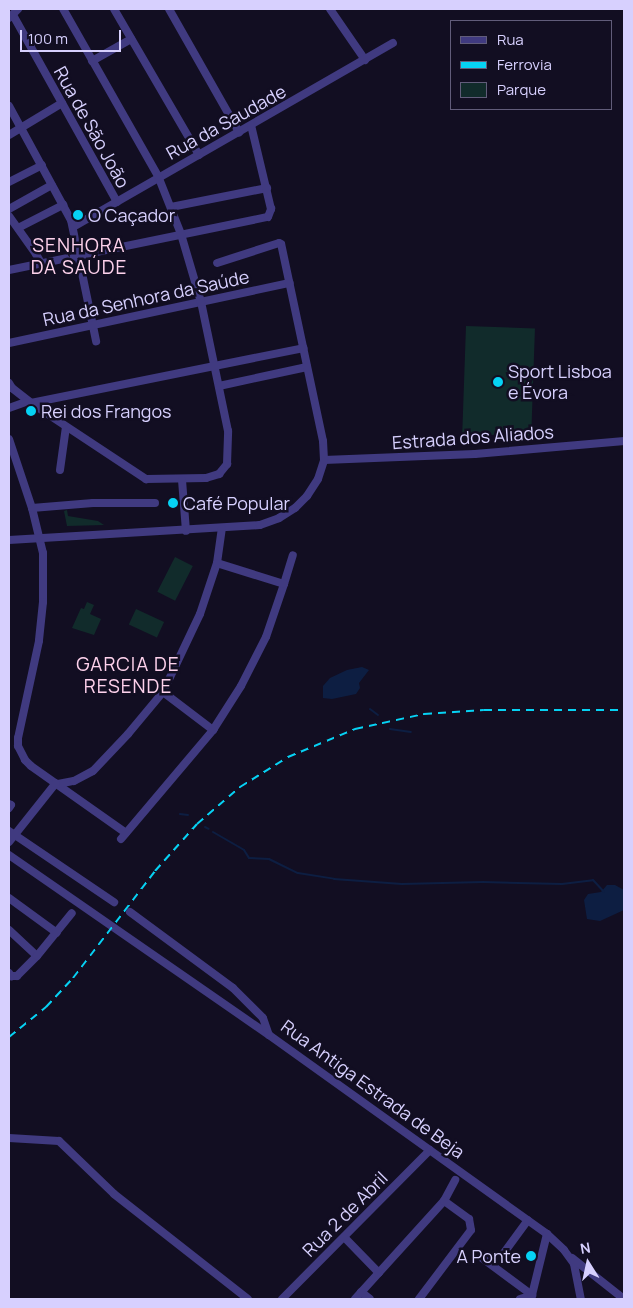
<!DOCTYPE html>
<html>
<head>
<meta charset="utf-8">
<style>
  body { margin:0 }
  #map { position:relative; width:633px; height:1308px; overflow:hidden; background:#120e22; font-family:Manrope,sans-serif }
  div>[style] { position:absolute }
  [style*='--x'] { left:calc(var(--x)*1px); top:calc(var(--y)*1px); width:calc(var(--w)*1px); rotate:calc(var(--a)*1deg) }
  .green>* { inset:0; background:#112b2b; transform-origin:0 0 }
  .water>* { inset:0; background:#0d1e42 }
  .stream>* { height:2px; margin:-1px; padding:0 1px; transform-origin:1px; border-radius:1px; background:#0d1e42 }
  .street>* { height:8px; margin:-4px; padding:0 4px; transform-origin:4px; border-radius:4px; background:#403a80 }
  .rail>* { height:2px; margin-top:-1px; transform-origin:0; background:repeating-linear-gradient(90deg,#06d2f4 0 8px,transparent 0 14px) }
  .dots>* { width:14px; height:14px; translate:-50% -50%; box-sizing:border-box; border:2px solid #120e22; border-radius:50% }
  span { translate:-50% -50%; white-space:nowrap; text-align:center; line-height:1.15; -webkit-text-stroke:5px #120e22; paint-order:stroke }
  .street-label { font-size:18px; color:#d7d0fe }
  .poi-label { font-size:18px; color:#d7d0fe }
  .left { translate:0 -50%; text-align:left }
  .right { translate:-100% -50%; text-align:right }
  .neighbourhood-label { font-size:19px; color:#fed2ec; letter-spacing:1px }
  .frame { position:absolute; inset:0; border:10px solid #d7d0fe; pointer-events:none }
  .legend { position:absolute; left:450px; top:20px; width:162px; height:90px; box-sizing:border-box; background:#120e22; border:1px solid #615c7a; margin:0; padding:6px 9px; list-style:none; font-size:15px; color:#d7d0fe }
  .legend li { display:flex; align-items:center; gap:10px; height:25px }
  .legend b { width:25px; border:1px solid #615c7a }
  .north { position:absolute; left:563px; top:1238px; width:50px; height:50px; -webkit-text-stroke:4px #120e22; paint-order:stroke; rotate:350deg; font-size:14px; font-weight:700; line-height:20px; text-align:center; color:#d7d0fe }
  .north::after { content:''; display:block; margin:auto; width:18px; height:22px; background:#d7d0fe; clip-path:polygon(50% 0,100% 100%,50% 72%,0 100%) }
  .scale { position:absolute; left:20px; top:30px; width:101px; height:22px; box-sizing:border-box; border:2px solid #d7d0fe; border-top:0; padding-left:6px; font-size:15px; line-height:18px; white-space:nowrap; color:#d7d0fe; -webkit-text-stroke:4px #120e22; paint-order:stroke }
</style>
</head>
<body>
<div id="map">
  <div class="green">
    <div style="left:466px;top:326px;width:69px;height:108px;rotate:2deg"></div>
    <div style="clip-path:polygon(67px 510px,68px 516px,98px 521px,104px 525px,67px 526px,64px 511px)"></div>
    <div style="left:175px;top:557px;width:20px;height:39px;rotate:27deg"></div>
    <div style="clip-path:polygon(87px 602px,94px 605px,90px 614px,101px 619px,94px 635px,72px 628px,81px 608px,84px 609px)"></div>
    <div style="left:136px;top:609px;width:31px;height:17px;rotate:25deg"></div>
  </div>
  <div class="water">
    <div style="clip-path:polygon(362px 667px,369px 670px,359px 683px,360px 688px,356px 694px,332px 699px,323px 698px,323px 686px,330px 678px,347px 670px)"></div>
    <div style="clip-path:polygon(607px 885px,615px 885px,624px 890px,624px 910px,600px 921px,587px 919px,584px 900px,588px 894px,601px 892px)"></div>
  </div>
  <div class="stream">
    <div style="--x:370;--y:709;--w:10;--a:37"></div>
    <div style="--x:390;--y:729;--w:21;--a:8"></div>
    <div style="--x:180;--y:814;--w:8;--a:7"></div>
    <div style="--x:205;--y:827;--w:4;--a:27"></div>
    <div style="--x:213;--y:832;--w:36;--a:30"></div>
    <div style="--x:244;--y:850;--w:9;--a:58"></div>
    <div style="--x:249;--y:858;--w:20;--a:3"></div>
    <div style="--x:269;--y:859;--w:32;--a:26"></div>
    <div style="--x:298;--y:873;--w:36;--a:9"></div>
    <div style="--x:334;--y:879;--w:68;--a:4.2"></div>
    <div style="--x:402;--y:884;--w:81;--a:-1.4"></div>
    <div style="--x:483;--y:882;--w:79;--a:1.5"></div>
    <div style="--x:562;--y:884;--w:31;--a:-7"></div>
    <div style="--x:593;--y:880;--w:16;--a:47"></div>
  </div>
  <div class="street">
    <div style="--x:114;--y:9;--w:169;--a:59.8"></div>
    <div style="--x:169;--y:9;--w:142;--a:60.4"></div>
    <div style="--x:330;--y:9;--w:62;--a:55.5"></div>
    <div style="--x:13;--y:15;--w:214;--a:60.9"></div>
    <div style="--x:9;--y:18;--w:13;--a:-45"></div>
    <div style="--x:92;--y:61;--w:45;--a:-29.4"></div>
    <div style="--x:9;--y:106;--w:130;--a:61.5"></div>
    <div style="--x:71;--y:220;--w:124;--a:78.3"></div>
    <div style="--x:9;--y:135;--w:62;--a:-31.1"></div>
    <div style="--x:9;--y:182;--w:37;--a:-27"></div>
    <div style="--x:171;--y:207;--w:98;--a:-11.2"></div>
    <div style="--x:9;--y:209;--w:49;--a:-29.2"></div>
    <div style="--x:9;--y:216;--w:47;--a:54.6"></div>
    <div style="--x:36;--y:254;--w:10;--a:61"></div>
    <div style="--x:73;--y:227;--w:369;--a:-29.9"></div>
    <div style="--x:18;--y:228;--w:51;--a:-27.1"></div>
    <div style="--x:9;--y:270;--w:264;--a:-11.6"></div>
    <div style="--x:268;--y:217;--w:9;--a:-69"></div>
    <div style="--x:271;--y:209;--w:86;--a:-103.4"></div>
    <div style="--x:9;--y:343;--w:287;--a:-12.1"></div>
    <div style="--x:9;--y:383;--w:6;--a:59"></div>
    <div style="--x:12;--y:388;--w:24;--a:38"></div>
    <div style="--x:31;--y:403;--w:138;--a:33.5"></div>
    <div style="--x:146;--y:479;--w:60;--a:-1"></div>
    <div style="--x:206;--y:478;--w:14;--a:-17"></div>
    <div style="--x:219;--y:474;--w:13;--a:-51"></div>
    <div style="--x:227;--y:464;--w:33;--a:-88"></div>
    <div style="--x:228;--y:431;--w:132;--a:-101.8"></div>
    <div style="--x:201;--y:302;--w:71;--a:-106.4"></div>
    <div style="--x:181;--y:234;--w:62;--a:-111.6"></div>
    <div style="--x:158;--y:176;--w:192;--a:-119.6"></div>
    <div style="--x:219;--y:386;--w:90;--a:-12.2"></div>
    <div style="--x:31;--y:403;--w:278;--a:-11.4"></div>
    <div style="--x:9;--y:408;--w:20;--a:-20"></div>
    <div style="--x:9;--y:439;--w:73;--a:71.6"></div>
    <div style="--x:32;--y:508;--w:46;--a:76.3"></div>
    <div style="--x:43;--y:553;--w:49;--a:90"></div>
    <div style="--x:43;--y:602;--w:39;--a:96"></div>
    <div style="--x:39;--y:641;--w:99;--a:102.2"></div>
    <div style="--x:18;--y:738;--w:8;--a:90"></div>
    <div style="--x:18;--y:746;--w:16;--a:63"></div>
    <div style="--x:25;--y:760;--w:8;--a:45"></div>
    <div style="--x:31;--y:766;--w:116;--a:35.2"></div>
    <div style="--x:324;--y:460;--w:151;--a:-2.3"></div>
    <div style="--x:475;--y:454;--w:150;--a:-5"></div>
    <div style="--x:60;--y:470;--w:43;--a:-82.1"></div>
    <div style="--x:182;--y:480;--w:51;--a:85.5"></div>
    <div style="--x:32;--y:508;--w:61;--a:-4.7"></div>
    <div style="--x:93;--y:503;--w:62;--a:0"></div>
    <div style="--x:9;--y:540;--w:251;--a:-3.4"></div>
    <div style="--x:260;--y:525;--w:20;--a:-20"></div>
    <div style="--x:279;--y:518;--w:19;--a:-32"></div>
    <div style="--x:295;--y:508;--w:17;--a:-45"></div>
    <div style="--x:307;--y:496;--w:20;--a:-57"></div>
    <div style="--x:318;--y:479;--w:20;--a:-72"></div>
    <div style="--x:324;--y:460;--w:19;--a:-93"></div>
    <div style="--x:323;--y:441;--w:201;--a:-102"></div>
    <div style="--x:281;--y:244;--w:2;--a:-153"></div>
    <div style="--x:279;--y:243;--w:65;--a:162.1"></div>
    <div style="--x:284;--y:584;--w:30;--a:-73"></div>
    <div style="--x:163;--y:692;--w:63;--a:37.2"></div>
    <div style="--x:58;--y:784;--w:16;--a:-11"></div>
    <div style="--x:74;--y:781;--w:21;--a:-28"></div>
    <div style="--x:93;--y:771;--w:51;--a:-46.6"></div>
    <div style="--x:128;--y:734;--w:55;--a:-50.2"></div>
    <div style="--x:163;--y:692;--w:86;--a:-64.6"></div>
    <div style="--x:200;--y:614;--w:54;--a:-71.6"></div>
    <div style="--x:217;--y:563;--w:34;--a:-82"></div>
    <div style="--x:9;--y:804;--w:2;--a:27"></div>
    <div style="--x:11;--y:805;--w:4;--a:124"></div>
    <div style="--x:9;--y:831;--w:127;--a:34.1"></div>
    <div style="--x:121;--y:839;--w:143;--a:-49.8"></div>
    <div style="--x:213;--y:730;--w:52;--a:-57.5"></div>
    <div style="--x:241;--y:686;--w:55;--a:-63"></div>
    <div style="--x:266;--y:637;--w:56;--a:-71.2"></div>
    <div style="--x:284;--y:584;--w:70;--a:-162.6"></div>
    <div style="--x:9;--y:842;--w:75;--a:-51.5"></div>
    <div style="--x:9;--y:855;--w:316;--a:34.7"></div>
    <div style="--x:269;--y:1035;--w:342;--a:35.6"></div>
    <div style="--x:547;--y:1234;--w:23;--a:43"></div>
    <div style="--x:564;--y:1250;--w:17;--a:54"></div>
    <div style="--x:574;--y:1264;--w:36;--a:79"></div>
    <div style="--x:9;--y:898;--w:59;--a:36.1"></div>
    <div style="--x:130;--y:912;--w:128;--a:36.4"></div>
    <div style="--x:233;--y:988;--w:42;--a:45"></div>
    <div style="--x:263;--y:1018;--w:18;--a:71"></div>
    <div style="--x:9;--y:930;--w:38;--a:43"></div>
    <div style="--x:9;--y:973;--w:4;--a:56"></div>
    <div style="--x:11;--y:976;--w:6;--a:0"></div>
    <div style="--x:17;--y:976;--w:28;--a:-45"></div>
    <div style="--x:37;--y:956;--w:55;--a:-50.9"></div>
    <div style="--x:9;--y:1138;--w:50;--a:3.4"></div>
    <div style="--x:59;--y:1141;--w:76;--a:43.9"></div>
    <div style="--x:114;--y:1194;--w:170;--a:38.1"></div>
    <div style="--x:344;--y:1237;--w:50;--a:45.8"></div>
    <div style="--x:503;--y:1254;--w:42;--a:-53.7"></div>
    <div style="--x:482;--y:1258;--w:62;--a:36.5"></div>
    <div style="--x:572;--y:1258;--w:66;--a:38.3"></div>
    <div style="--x:361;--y:1292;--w:11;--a:38"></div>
    <div style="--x:282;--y:1299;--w:210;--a:-45.2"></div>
    <div style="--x:355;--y:1299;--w:132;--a:-47.8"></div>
    <div style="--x:444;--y:1201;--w:24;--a:-62"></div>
    <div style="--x:419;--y:1299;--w:86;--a:-53"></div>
    <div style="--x:471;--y:1230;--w:11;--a:-100"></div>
    <div style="--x:469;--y:1219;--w:31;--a:-144"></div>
    <div style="--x:520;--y:1299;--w:13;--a:-18"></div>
    <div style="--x:531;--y:1299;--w:67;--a:-76.2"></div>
  </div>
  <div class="rail">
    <div style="--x:9;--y:1037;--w:48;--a:-39"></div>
    <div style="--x:46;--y:1007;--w:40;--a:-47"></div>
    <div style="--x:73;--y:978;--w:135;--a:-52.5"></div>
    <div style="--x:155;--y:871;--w:63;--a:-48.2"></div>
    <div style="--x:197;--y:824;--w:57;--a:-40.7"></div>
    <div style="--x:240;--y:787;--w:57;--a:-32"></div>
    <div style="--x:288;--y:757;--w:73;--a:-22.7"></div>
    <div style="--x:355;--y:729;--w:71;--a:-12.3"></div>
    <div style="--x:424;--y:714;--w:60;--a:-3.8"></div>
    <div style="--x:484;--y:710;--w:140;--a:0"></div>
  </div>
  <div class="dots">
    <div style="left:78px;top:215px;background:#06d2f4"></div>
    <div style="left:498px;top:382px;background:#06d2f4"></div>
    <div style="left:31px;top:411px;background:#06d2f4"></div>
    <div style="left:173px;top:503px;background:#06d2f4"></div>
    <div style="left:531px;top:1256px;background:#06d2f4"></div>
  </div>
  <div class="street-label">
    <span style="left:226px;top:122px;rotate:-29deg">Rua da Saudade</span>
    <span style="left:92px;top:127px;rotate:61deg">Rua de São João</span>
    <span style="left:146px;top:298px;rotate:-12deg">Rua da Senhora da Saúde</span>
    <span style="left:473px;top:437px;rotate:-4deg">Estrada dos Aliados</span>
    <span style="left:373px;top:1089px;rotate:36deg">Rua Antiga Estrada de Beja</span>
    <span style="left:345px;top:1214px;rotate:-45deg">Rua 2 de Abril</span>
  </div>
  <div class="poi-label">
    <span class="left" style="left:88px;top:215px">O Caçador</span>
    <span class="left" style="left:508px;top:382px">Sport Lisboa<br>e Évora</span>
    <span class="left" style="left:41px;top:411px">Rei dos Frangos</span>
    <span class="left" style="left:183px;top:503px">Café Popular</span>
    <span class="right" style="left:521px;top:1256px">A Ponte</span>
  </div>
  <div class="neighbourhood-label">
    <span style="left:79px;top:257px">SENHORA<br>DA SAÚDE</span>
    <span style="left:128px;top:676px">GARCIA DE<br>RESENDE</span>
  </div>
  <div class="frame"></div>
  <ul class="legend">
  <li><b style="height:6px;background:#403a80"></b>Rua</li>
  <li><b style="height:6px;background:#06d2f4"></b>Ferrovia</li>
  <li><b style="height:14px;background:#112b2b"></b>Parque</li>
  </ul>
  <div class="north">N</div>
  <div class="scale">100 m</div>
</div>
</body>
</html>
